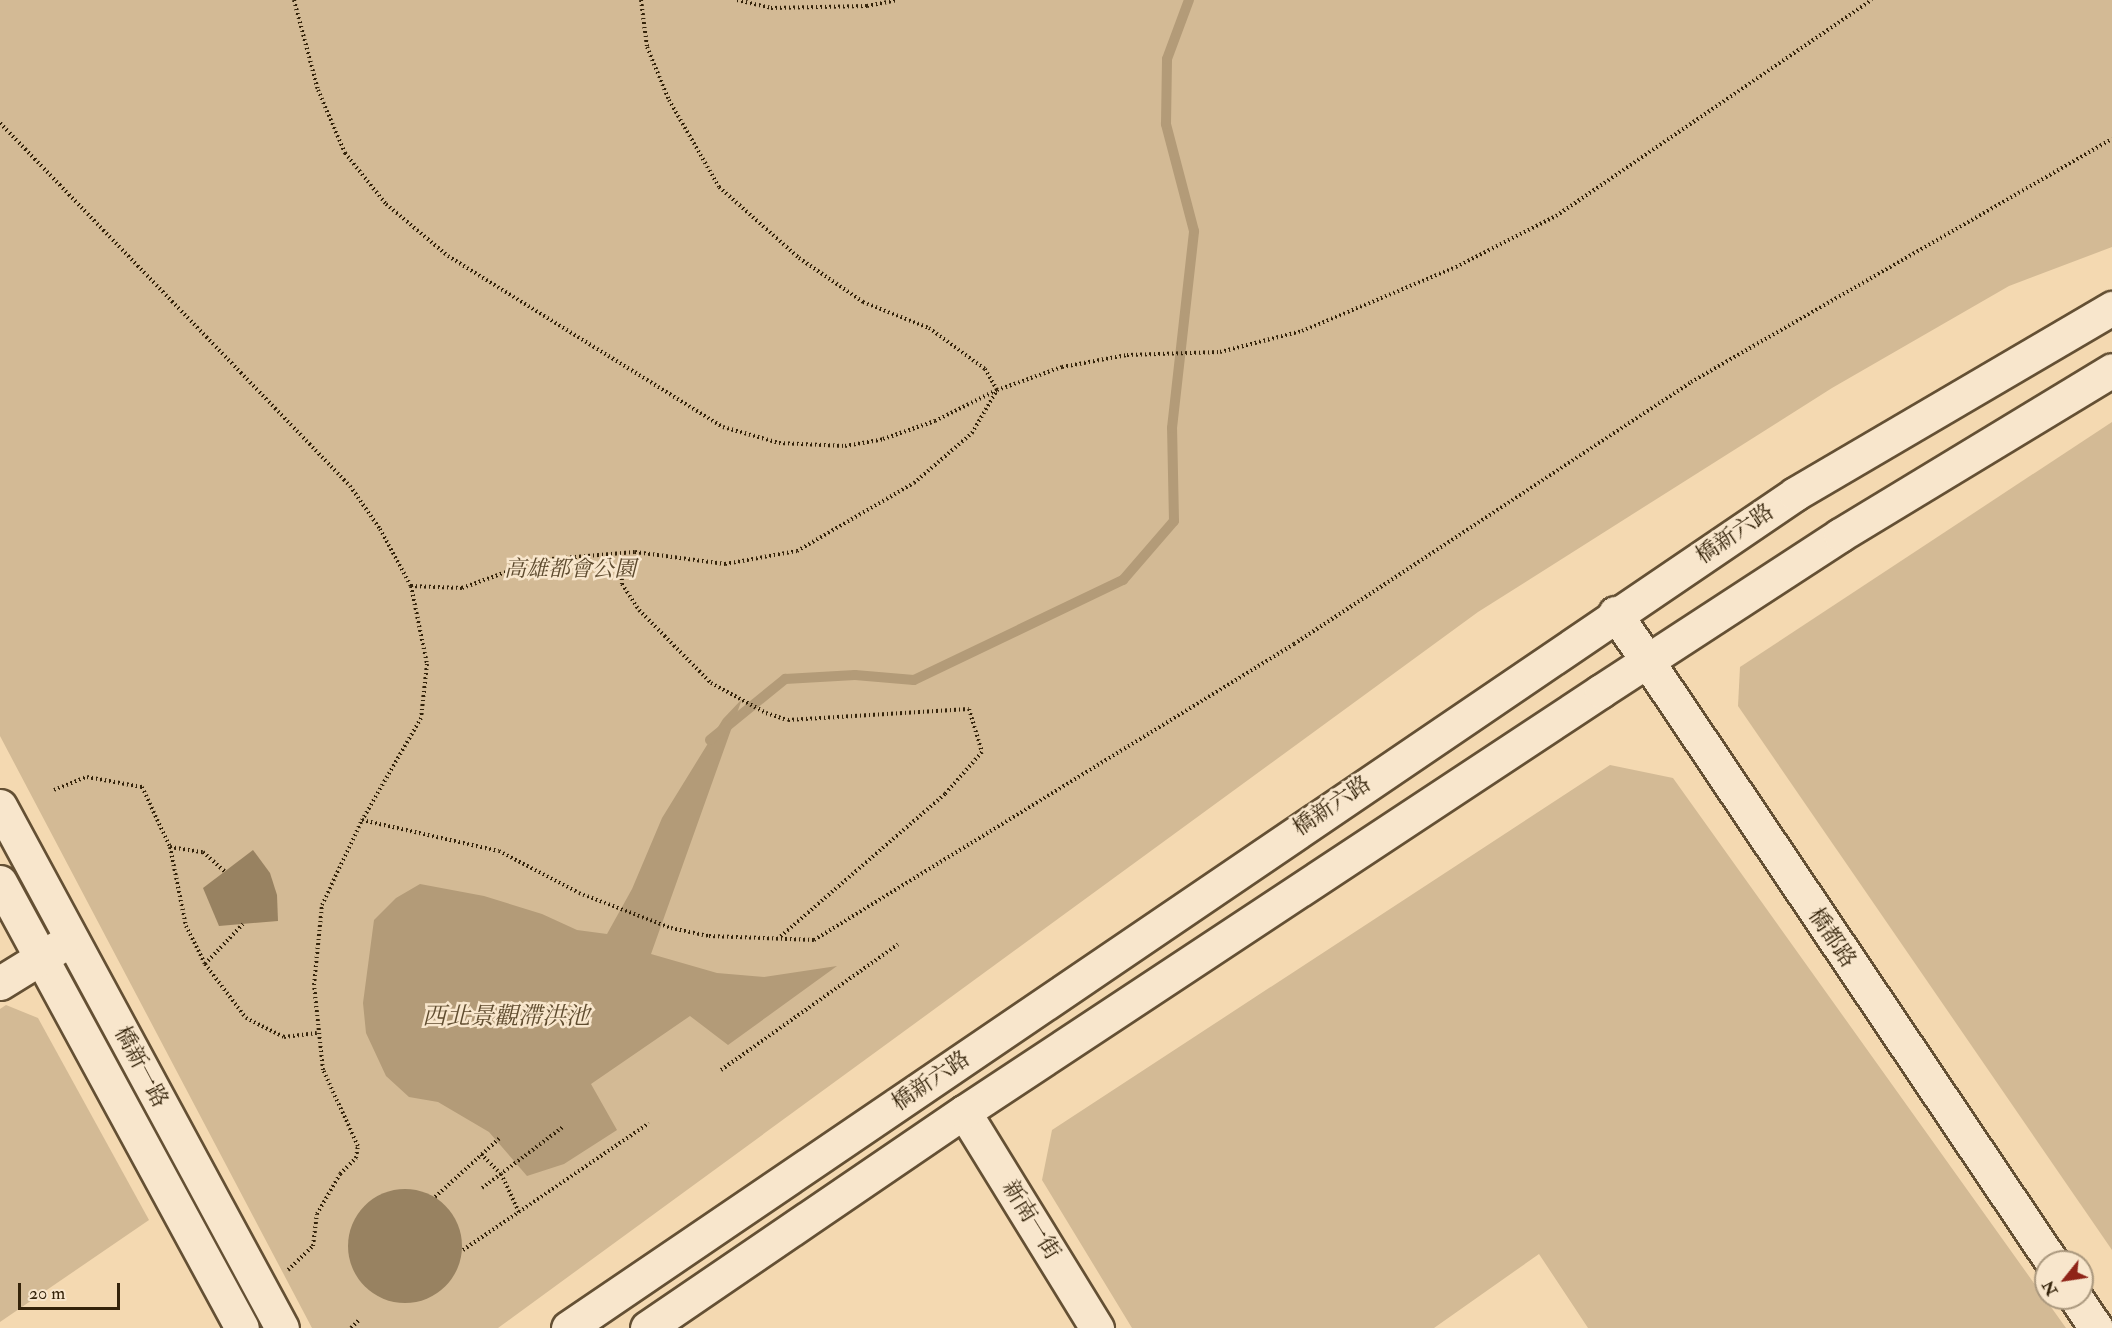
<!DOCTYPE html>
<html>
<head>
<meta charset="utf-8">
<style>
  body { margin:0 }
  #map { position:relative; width:2112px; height:1328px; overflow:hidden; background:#f4d9b1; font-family:"IM FELL Double Pica","Noto Serif TC",serif }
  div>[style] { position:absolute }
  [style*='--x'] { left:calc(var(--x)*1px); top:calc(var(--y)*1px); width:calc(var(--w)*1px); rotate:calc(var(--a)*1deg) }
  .green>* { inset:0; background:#d3ba95 }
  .water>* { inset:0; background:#b39b78 }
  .stream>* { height:10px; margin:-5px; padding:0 5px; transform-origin:5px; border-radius:5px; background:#b39b78 }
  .building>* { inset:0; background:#988261 }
  .round { border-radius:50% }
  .path>* { height:4px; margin-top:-2px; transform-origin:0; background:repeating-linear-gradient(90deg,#34230a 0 1.5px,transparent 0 4.5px) }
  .roads { filter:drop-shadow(2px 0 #645034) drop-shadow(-2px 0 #645034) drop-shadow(0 2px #645034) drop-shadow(0 -2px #645034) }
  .minor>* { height:33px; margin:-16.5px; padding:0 16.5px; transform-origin:16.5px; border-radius:16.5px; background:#f8e6cc }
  span { translate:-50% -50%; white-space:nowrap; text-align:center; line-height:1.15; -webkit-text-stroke:5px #f8e6cc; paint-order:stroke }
  .street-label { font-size:22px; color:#34230a }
  .park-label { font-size:22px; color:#5c492d; font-style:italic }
  .water-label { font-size:24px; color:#604d30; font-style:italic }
  .north { position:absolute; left:2034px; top:1250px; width:60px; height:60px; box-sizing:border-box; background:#f8e6cc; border:2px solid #aa987e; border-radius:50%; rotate:240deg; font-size:16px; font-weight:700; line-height:24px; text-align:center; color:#34230a }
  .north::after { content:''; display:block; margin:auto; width:21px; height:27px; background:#8f2418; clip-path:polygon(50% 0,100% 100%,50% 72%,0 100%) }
  .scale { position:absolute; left:18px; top:1283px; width:102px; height:27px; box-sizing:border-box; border:3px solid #34230a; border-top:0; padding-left:8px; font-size:18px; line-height:21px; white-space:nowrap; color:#34230a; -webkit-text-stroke:4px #f8e6cc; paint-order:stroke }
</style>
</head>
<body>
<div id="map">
  <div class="green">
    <div style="clip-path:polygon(0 0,2112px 0,2112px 247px,2009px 286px,1832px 388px,1478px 612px,498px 1328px,312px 1328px,0 736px)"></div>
    <div style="clip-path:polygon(2112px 422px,2112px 1250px,1738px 706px,1740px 667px)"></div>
    <div style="clip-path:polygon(1610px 765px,1673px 778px,2066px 1328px,1588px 1328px,1539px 1254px,1434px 1328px,1132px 1328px,1042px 1180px,1052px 1130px)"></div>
    <div style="clip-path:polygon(6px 1005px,38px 1018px,149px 1220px,0 1322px,0 1009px)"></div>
  </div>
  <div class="water">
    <div style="clip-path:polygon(742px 699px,651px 954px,717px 973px,764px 977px,837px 966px,728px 1045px,690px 1016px,591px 1084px,617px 1130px,564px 1164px,527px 1176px,489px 1132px,438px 1102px,409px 1097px,386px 1076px,366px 1033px,363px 1003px,374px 920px,396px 898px,420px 884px,484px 896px,542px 914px,577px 930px,607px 934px,632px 889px,662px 818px,723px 719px)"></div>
  </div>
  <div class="stream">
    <div style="--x:710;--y:740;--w:97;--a:-39.1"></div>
    <div style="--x:785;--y:679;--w:70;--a:-3.3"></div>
    <div style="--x:855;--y:675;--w:59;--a:4.8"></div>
    <div style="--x:914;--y:680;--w:232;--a:-25.6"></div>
    <div style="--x:1123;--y:580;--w:78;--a:-49.2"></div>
    <div style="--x:1174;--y:521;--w:93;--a:-91.2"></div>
    <div style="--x:1172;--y:428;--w:198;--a:-83.6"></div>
    <div style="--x:1194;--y:231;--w:111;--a:-104.7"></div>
    <div style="--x:1166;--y:124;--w:65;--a:-89.1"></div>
    <div style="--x:1167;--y:59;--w:63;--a:-69.6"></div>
  </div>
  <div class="building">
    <div style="clip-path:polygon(253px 850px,270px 873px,277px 895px,278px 921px,219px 926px,203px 888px)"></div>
    <div class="round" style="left:348px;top:1189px;width:114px;height:114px"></div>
  </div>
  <div class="path">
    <div style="--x:294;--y:0;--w:93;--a:75.1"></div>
    <div style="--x:318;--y:90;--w:69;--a:66.8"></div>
    <div style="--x:345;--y:153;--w:65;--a:51.2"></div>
    <div style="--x:386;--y:204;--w:81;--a:40"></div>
    <div style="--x:448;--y:256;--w:324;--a:31.9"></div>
    <div style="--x:723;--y:427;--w:58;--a:15.9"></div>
    <div style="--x:779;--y:443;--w:66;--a:2.6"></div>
    <div style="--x:845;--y:446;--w:39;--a:-10"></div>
    <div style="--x:883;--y:439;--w:55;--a:-19.1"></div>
    <div style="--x:935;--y:421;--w:69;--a:-26.6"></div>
    <div style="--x:997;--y:390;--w:69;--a:-19.5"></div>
    <div style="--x:1062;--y:367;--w:66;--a:-10.5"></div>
    <div style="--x:1127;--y:355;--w:93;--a:-1.8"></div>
    <div style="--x:1220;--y:352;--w:85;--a:-14.4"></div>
    <div style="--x:1302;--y:331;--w:167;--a:-22.6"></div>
    <div style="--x:1456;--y:267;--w:112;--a:-27"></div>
    <div style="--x:1556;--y:216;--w:383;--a:-34.4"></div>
    <div style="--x:641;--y:0;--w:47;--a:82.7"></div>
    <div style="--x:647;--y:47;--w:57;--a:67.5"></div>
    <div style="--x:669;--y:100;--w:100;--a:60.1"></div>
    <div style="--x:719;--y:187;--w:107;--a:41.6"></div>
    <div style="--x:799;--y:258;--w:78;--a:34.5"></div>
    <div style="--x:863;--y:302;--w:71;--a:21.5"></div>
    <div style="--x:929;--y:328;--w:69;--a:36.2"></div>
    <div style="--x:985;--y:369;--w:24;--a:60"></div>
    <div style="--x:737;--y:0;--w:35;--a:13"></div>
    <div style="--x:771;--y:8;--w:96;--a:-1.2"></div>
    <div style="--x:867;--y:6;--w:31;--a:-11"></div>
    <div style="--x:0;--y:123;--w:504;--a:46.04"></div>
    <div style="--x:350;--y:486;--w:52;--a:55.1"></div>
    <div style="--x:380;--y:529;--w:65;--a:61.5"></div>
    <div style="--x:411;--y:586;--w:80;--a:78.4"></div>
    <div style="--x:427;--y:664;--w:54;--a:96.3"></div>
    <div style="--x:421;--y:718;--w:118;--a:120"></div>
    <div style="--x:362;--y:820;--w:140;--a:12.8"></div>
    <div style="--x:499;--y:851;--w:90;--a:27.7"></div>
    <div style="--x:579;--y:893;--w:98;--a:20.8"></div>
    <div style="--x:671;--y:928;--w:39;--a:12"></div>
    <div style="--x:709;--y:936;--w:105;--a:2.2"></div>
    <div style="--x:814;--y:940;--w:564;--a:-31.66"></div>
    <div style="--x:1294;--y:644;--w:476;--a:-33.4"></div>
    <div style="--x:1691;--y:382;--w:486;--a:-30"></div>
    <div style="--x:621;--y:556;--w:28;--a:88"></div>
    <div style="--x:622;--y:584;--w:31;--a:57"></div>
    <div style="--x:639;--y:610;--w:103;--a:45.4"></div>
    <div style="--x:711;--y:683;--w:63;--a:28.6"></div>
    <div style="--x:766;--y:713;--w:23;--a:18"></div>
    <div style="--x:788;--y:720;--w:181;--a:-3.5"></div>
    <div style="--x:969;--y:709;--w:45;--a:73.2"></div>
    <div style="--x:982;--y:752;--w:56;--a:131.4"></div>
    <div style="--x:945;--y:794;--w:220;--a:139.1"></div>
    <div style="--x:411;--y:586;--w:51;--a:2.2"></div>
    <div style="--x:462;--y:588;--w:82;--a:-20"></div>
    <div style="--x:539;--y:560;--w:96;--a:-4.8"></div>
    <div style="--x:635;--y:552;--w:91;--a:7.6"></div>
    <div style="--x:725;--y:564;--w:73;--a:-10.2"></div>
    <div style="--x:797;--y:551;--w:135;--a:-30.2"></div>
    <div style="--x:914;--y:483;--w:77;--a:-40.8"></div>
    <div style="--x:972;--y:433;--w:48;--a:-59.7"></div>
    <div style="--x:54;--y:790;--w:35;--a:-22"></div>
    <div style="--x:87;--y:777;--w:56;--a:10.3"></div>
    <div style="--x:142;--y:787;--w:66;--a:65"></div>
    <div style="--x:170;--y:847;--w:81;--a:78.6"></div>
    <div style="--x:186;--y:926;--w:42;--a:63.4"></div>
    <div style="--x:205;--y:964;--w:68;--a:52.8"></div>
    <div style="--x:246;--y:1018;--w:42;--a:26.6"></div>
    <div style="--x:284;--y:1037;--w:33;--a:-7"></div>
    <div style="--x:170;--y:847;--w:33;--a:9"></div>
    <div style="--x:203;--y:852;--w:30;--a:42"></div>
    <div style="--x:205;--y:964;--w:55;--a:-46.5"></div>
    <div style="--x:721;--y:1070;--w:217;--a:-35.4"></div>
    <div style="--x:481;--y:1154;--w:28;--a:45"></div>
    <div style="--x:501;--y:1174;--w:44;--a:64.6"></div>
    <div style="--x:482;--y:1188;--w:101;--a:-37"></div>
    <div style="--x:435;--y:1197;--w:89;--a:-42.3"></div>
    <div style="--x:463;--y:1250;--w:225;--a:-34.3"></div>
    <div style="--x:288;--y:1270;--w:35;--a:-44"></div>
    <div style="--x:313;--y:1246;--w:32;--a:-83"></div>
    <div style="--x:317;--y:1214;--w:46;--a:-60.1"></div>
    <div style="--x:340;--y:1174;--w:23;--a:-45"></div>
    <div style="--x:356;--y:1158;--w:12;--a:-81"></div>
    <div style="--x:358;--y:1146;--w:84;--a:-114.7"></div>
    <div style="--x:323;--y:1070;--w:85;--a:-96"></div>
    <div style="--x:314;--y:985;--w:80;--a:-84.3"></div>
    <div style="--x:322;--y:905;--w:94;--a:-64.8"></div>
    <div style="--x:351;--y:1328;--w:11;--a:-45"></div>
  </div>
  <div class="roads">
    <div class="minor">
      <div style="--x:1615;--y:613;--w:782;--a:56.05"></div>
      <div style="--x:0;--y:806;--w:593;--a:61.62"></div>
      <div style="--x:0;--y:882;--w:507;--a:61.52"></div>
      <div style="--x:0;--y:983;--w:70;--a:-31.7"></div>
      <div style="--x:964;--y:1112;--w:254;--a:58.4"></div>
      <div style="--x:2076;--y:1298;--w:36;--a:56"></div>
      <div style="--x:568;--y:1328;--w:1484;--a:-34.2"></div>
      <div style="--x:1795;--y:494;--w:368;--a:-30.4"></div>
      <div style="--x:647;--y:1328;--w:384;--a:-34.3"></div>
      <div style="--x:964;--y:1112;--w:764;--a:-33.46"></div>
      <div style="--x:1601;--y:691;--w:285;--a:-33.1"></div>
      <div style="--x:1840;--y:535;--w:318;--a:-31.2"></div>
    </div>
  </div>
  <div class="street-label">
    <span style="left:1735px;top:534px;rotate:-34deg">橋新六路</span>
    <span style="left:1332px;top:806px;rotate:-34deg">橋新六路</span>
    <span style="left:1832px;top:938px;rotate:56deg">橋都路</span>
    <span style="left:141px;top:1067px;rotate:62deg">橋新一路</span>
    <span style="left:931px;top:1081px;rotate:-34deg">橋新六路</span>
    <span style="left:1031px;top:1220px;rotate:58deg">新南一街</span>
  </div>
  <div class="park-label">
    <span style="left:570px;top:570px">高雄都會公園</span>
  </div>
  <div class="water-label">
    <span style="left:506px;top:1017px">西北景觀滯洪池</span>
  </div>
  <div class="north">N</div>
  <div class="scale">20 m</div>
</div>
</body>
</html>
